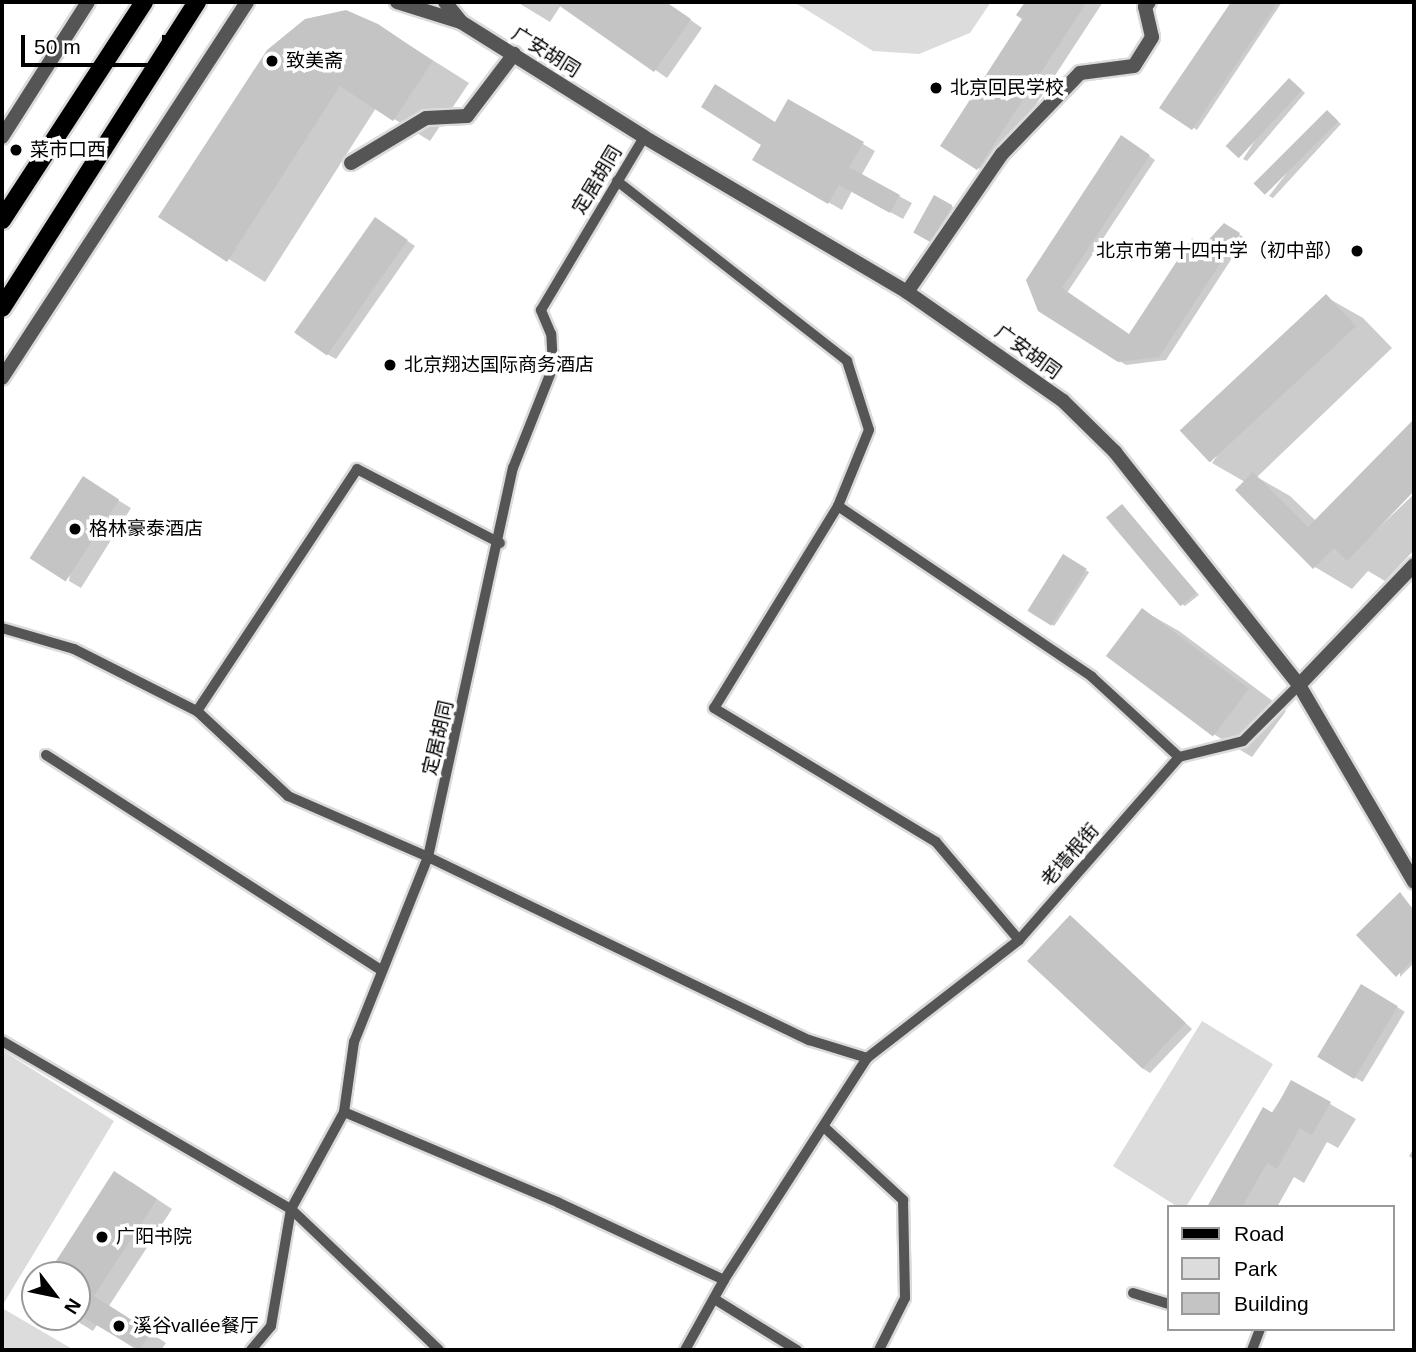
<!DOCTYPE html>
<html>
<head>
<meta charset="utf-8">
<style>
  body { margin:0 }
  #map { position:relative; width:1416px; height:1352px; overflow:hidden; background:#fff; font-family:Helvetica,"Noto Sans SC",sans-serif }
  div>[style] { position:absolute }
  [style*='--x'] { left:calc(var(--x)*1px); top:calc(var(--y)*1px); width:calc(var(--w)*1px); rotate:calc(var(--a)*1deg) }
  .green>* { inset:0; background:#dcdcdc }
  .shadow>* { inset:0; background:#0003; transform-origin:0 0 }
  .building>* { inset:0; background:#c4c4c4; transform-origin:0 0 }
  .roads { filter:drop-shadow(2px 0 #dbdbdb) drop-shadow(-2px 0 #dbdbdb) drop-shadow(0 2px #dbdbdb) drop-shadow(0 -2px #dbdbdb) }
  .service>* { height:10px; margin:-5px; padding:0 5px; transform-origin:5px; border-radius:5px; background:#555 }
  .minor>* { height:14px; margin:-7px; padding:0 7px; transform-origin:7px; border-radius:7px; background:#555 }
  .tertiary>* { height:14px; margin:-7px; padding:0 7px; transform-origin:7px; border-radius:7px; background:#555 }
  .primary>* { height:18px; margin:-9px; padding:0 9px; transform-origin:9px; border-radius:9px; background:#000 }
  .dots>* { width:19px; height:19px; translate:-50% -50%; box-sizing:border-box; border:4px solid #fff; border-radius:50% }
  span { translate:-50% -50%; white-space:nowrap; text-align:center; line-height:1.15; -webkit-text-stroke:7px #fff; paint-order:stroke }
  .street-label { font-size:19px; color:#000 }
  .poi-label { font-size:19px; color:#000 }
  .left { translate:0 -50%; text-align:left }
  .right { translate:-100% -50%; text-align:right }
  .frame { position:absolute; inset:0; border:4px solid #000; pointer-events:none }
  .legend { position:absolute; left:1167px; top:1205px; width:228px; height:126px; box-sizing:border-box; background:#fff; border:2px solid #999; margin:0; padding:9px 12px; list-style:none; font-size:21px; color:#000 }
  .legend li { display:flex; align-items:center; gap:14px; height:35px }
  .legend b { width:35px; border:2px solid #999 }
  .north { position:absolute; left:21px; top:1261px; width:70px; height:70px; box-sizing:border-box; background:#fff; border:2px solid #999; border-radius:50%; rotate:122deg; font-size:19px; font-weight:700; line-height:28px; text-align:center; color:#000 }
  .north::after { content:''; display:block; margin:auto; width:24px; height:32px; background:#000; clip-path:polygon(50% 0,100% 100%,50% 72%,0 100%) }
  .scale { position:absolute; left:21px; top:35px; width:145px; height:32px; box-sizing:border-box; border:4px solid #000; border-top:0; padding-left:9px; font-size:21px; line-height:24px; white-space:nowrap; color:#000; -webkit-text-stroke:5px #fff; paint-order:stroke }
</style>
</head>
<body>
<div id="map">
  <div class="green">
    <div style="clip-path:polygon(794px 2px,991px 2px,970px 33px,919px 54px,873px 51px)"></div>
    <div style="clip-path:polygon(1202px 1021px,1273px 1064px,1186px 1207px,1178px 1207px,1113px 1166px)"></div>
    <div style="clip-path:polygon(2px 1050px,114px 1121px,2px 1306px)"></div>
    <div style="clip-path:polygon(2px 1308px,74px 1350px,2px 1350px)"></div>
  </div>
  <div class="shadow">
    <div style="clip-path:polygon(517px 2px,665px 2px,702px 28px,667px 78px,561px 5px,550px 22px)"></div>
    <div style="clip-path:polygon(1027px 2px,1103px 2px,990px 175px,978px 168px,1024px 19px,1018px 15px)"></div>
    <div style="clip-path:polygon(1232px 2px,1282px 2px,1197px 130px,1162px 107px)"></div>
    <div style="clip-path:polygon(377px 25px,469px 83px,430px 141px,376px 108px,265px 282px,161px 216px)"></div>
    <div style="clip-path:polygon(1293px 82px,1305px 93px,1247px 161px,1243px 159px)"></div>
    <div style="clip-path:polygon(789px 101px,875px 151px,861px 176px,912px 203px,903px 219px,852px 191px,842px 210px,755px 160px)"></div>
    <div style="clip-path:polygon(1331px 115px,1341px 124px,1273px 198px,1269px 196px)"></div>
    <div style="clip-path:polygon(1128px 141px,1155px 160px,1067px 293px,1130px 336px,1193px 240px,1204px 248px,1225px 225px,1245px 238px,1166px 360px,1126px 365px,1039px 310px)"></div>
    <div style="left:935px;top:197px;width:23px;height:41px;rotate:29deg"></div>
    <div style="clip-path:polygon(383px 224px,415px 246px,336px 359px,327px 354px)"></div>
    <div style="clip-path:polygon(1326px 297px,1363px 318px,1392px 348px,1257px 477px,1290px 496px,1316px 521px,1414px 421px,1414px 489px,1346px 559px,1414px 494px,1414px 550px,1385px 581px,1368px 571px,1352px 589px,1315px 567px,1245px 482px,1212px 463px)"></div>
    <div style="clip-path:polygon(83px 479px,131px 508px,81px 588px,69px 581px)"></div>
    <div style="clip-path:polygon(1122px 506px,1199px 595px,1185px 606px,1182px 604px)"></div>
    <div style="left:1064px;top:556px;width:30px;height:64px;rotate:33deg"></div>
    <div style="clip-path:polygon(1142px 610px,1179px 631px,1286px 711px,1252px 757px,1215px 735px)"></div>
    <div style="clip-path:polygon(1400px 894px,1414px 910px,1414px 963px,1400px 977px)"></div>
    <div style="clip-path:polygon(1071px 917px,1192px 1029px,1150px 1073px,1142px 1068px)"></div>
    <div style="left:1362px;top:986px;width:50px;height:82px;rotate:31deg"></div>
    <div style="clip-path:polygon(1292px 1082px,1356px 1119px,1338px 1148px,1327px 1142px,1304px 1183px,1294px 1177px,1277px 1207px,1209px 1207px)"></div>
    <div style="clip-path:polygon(1414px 1148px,1414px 1160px,1409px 1156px)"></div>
    <div style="clip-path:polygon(131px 1182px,172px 1209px,109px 1306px,166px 1343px,161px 1350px,137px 1350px,97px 1325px,93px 1331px,70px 1317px,77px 1317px,77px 1275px,49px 1275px)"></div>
  </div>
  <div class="building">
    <div style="clip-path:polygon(554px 2px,666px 2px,691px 19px,654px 72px)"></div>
    <div style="clip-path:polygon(1025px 2px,1087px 2px,977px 170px,940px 146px,1022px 19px,1016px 15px)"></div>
    <div style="clip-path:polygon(1231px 2px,1278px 2px,1192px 130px,1159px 108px)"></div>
    <div style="clip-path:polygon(346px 10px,378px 24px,433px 61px,393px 121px,340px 86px,227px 262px,158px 217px,267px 50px,305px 19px)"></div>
    <div style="left:1289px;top:78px;width:18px;height:93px;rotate:43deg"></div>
    <div style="clip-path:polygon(715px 84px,775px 122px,788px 99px,864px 142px,849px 167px,900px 195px,890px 213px,839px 185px,828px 204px,752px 160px,761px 145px,701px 107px)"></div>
    <div style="left:1327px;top:110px;width:16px;height:104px;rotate:45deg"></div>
    <div style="clip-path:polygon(1121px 135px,1150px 155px,1062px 288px,1129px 334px,1192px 238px,1202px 247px,1224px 223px,1240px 233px,1159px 357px,1118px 362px,1038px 311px,1026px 280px)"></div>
    <div style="left:934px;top:195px;width:21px;height:43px;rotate:29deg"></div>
    <div style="left:375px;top:217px;width:40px;height:141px;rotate:35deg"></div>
    <div style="left:1326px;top:294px;width:44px;height:200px;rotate:47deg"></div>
    <div style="clip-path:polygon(1414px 419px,1414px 491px,1347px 561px,1334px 548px,1313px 569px,1235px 490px,1253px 472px,1308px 527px)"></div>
    <div style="left:83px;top:476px;width:43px;height:98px;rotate:33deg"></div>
    <div style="left:1122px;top:504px;width:116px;height:21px;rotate:50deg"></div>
    <div style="left:1063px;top:554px;width:28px;height:67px;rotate:32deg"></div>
    <div style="left:1142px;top:608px;width:134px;height:60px;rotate:37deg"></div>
    <div style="clip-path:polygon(1400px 892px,1414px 911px,1414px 958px,1396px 977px,1356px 935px)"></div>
    <div style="left:1070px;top:915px;width:158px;height:63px;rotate:43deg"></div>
    <div style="left:1361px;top:984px;width:43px;height:85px;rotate:31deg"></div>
    <div style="clip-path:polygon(1291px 1080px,1331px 1102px,1312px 1135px,1300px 1128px,1277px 1169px,1267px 1163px,1242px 1207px,1207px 1207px,1263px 1107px,1273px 1113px)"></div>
    <div style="clip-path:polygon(114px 1171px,157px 1199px,94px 1296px,151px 1332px,140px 1350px,77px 1314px,77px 1275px,47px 1275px)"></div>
  </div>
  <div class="roads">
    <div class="service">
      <div style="--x:617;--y:181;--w:292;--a:38"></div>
      <div style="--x:847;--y:361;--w:72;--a:72.3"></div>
      <div style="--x:869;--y:430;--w:82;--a:112.2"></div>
      <div style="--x:838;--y:506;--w:237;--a:121.5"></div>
      <div style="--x:714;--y:708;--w:259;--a:31.1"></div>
      <div style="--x:936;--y:842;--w:128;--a:49.7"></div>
      <div style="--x:838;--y:506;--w:306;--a:33.9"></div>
      <div style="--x:1092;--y:677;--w:118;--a:42.6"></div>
      <div style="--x:2;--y:628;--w:75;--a:16.3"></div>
      <div style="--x:74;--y:649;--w:138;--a:26.8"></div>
      <div style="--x:197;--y:711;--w:125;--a:43"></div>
      <div style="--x:288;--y:796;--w:153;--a:23.5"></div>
      <div style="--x:428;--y:857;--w:423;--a:25.7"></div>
      <div style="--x:809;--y:1040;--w:61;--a:17.2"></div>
      <div style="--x:867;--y:1058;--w:264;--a:122.8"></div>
      <div style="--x:724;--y:1280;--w:80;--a:119.1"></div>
      <div style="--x:197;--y:711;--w:290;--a:-56.5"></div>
      <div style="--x:357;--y:469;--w:161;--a:27.4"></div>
      <div style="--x:46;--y:755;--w:398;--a:32.7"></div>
      <div style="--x:2;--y:1041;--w:334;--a:30.2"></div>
      <div style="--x:291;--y:1209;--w:204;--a:43.6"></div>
      <div style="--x:867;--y:1058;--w:192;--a:-37.8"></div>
      <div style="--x:1019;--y:940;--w:243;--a:-48.8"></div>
      <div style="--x:1179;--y:757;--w:66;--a:-14"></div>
      <div style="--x:1243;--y:741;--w:79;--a:-45"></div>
      <div style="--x:344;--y:1112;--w:233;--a:22.9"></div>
      <div style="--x:559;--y:1203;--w:182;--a:25"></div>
      <div style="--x:824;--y:1127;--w:108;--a:42.7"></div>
      <div style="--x:903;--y:1200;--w:98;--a:88.8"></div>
      <div style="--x:905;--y:1298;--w:58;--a:116.6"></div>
      <div style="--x:1133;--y:1293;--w:38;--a:17"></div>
      <div style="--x:716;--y:1300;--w:95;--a:31.7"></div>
      <div style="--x:251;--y:1350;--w:31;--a:-50"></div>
      <div style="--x:271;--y:1326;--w:119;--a:-80.3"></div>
      <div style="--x:291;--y:1209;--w:111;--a:-61.3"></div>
      <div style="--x:344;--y:1112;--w:71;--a:-81.9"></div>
      <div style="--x:354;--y:1042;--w:199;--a:-68.2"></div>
      <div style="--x:428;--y:857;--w:398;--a:-77.7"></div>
      <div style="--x:513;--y:468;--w:109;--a:-68.4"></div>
      <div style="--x:553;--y:367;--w:33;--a:-93"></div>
      <div style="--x:551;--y:334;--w:26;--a:-113"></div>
      <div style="--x:541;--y:310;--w:201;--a:-59.2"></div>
      <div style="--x:1252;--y:1350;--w:22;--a:-69"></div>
    </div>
    <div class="minor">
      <div style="--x:351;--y:163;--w:87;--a:-31"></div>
      <div style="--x:426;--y:118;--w:41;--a:-2.8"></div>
      <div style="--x:467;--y:116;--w:78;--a:-52.8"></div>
      <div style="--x:907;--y:292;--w:168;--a:-55.5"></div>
      <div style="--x:1002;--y:154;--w:112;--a:-46.1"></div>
      <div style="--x:1080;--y:73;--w:54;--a:-7.4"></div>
      <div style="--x:1134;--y:66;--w:34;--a:-58"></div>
      <div style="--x:1152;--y:37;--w:31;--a:-103"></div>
      <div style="--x:1145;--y:7;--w:6;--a:-51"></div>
      <div style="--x:1299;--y:685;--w:166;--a:-46.2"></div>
    </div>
    <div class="tertiary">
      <div style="--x:397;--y:2;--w:67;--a:17.4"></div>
      <div style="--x:461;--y:22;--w:216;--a:32.1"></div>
      <div style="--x:644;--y:137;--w:305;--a:30.5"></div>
      <div style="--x:907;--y:292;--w:190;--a:34.9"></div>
      <div style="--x:1063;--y:401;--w:73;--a:44.4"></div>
      <div style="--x:1115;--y:452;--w:297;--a:51.7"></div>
      <div style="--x:1299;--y:685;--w:228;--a:59.7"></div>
      <div style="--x:445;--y:2;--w:26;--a:51"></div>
      <div style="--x:2;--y:137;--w:160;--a:-57.5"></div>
      <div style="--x:2;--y:378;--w:449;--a:-56.9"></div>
    </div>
    <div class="primary">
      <div style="--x:2;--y:220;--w:260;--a:-56.9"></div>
      <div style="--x:2;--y:308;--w:363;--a:-57.5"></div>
    </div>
  </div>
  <div class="dots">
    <div style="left:272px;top:61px;background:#000"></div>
    <div style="left:936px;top:88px;background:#000"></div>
    <div style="left:16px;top:150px;background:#000"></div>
    <div style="left:1357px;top:251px;background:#000"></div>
    <div style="left:390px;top:365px;background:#000"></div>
    <div style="left:75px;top:529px;background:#000"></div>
    <div style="left:102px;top:1237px;background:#000"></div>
    <div style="left:119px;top:1326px;background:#000"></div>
  </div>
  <div class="street-label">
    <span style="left:546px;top:52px;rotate:32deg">广安胡同</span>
    <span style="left:597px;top:180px;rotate:-59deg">定居胡同</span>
    <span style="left:1028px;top:352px;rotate:36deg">广安胡同</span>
    <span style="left:438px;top:738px;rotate:-77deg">定居胡同</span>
    <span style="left:1070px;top:855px;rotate:-49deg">老墙根街</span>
  </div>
  <div class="poi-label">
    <span class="left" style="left:286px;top:61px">致美斋</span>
    <span class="left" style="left:950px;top:88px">北京回民学校</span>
    <span class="left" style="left:30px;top:150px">菜市口西</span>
    <span class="right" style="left:1343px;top:251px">北京市第十四中学（初中部）</span>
    <span class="left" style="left:404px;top:365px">北京翔达国际商务酒店</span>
    <span class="left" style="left:89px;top:529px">格林豪泰酒店</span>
    <span class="left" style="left:116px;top:1237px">广阳书院</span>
    <span class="left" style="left:133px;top:1326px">溪谷vallée餐厅</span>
  </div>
  <div class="frame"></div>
  <ul class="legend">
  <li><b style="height:9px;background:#000"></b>Road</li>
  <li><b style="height:19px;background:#dcdcdc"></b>Park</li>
  <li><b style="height:19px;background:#c4c4c4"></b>Building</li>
  </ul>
  <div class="north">N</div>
  <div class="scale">50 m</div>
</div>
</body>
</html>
